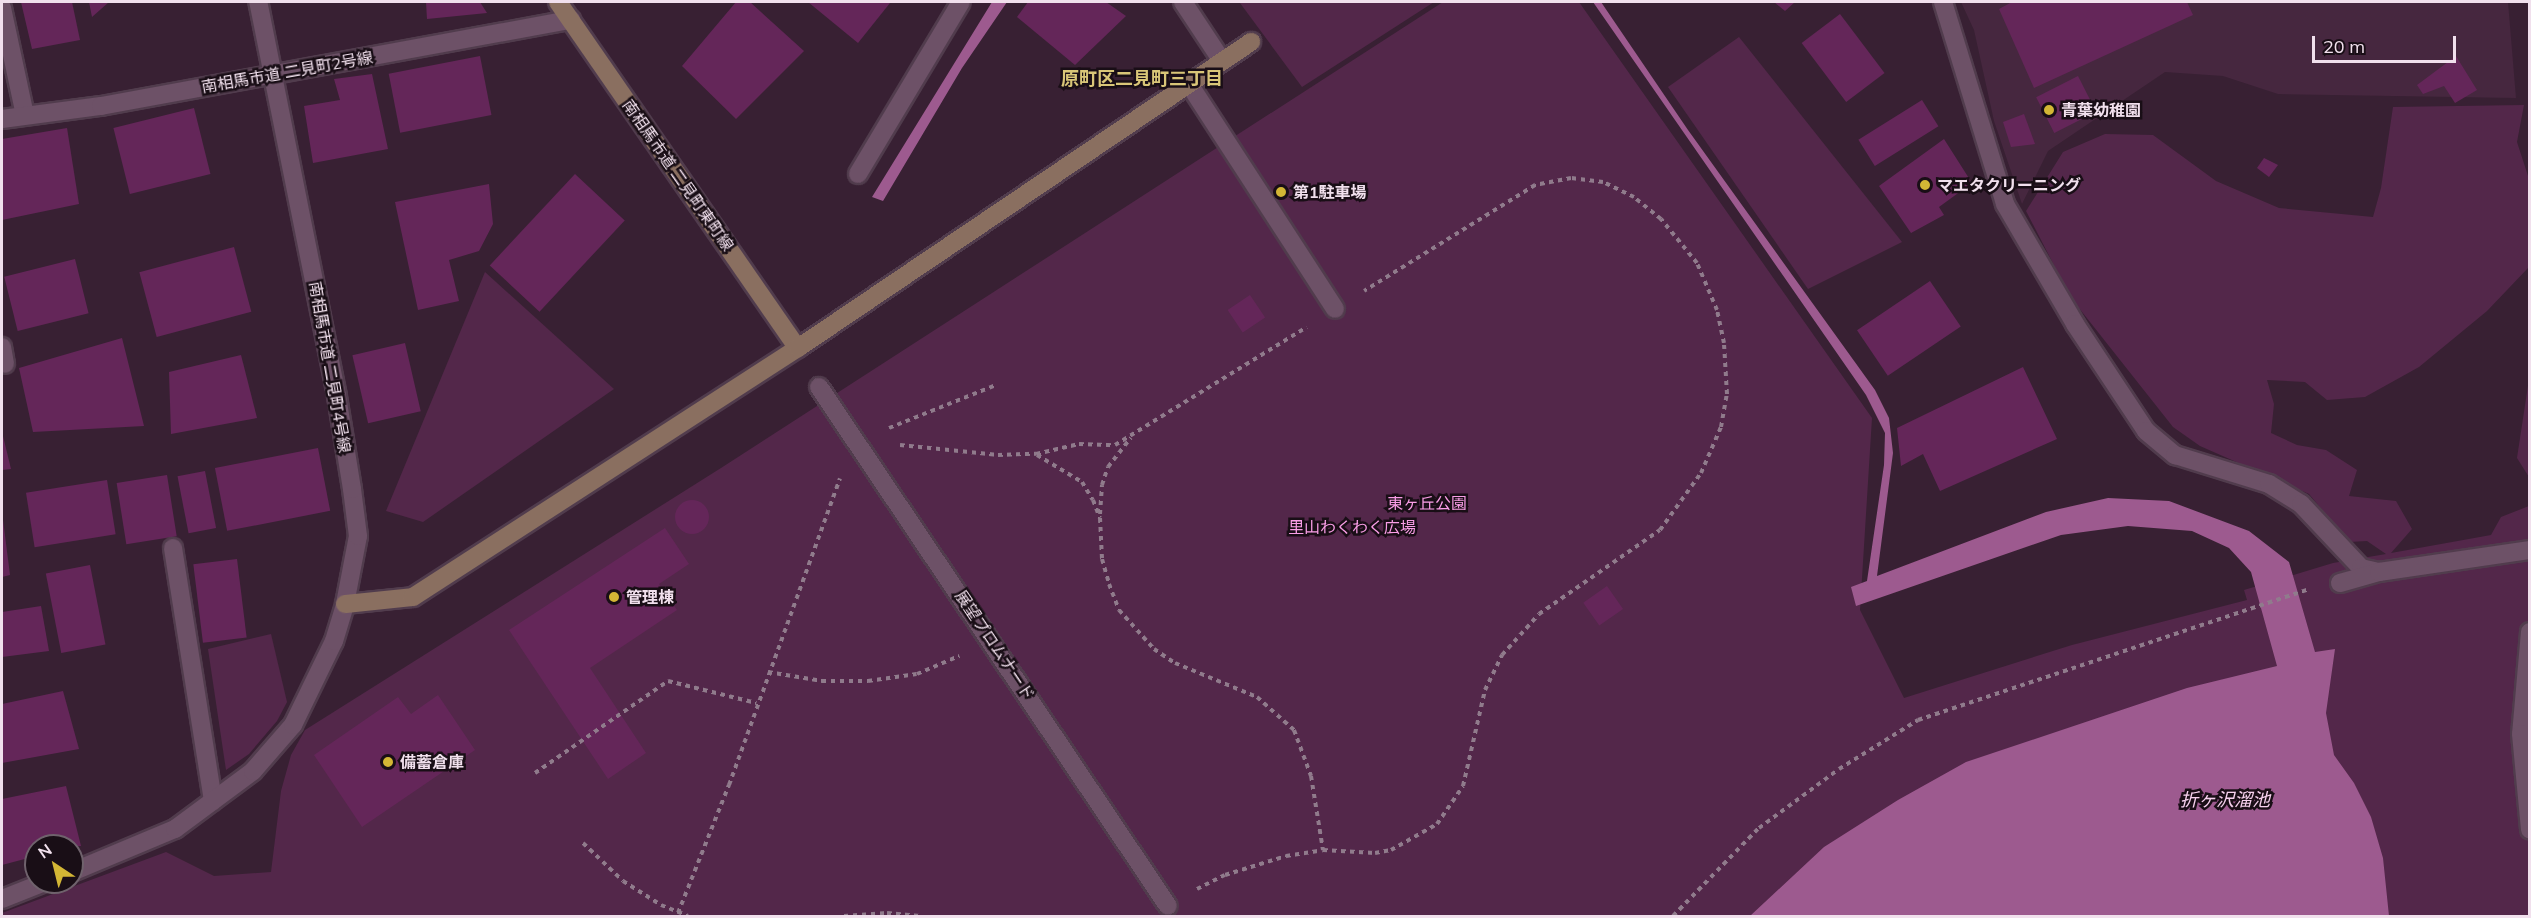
<!DOCTYPE html>
<html>
<head>
<meta charset="utf-8">
<style>
  body { margin:0 }
  #map { position:relative; width:2531px; height:918px; overflow:hidden; background:#382033; font-family:Mulish,"Noto Sans JP",sans-serif }
  div>[style] { position:absolute }
  [style*='--x'] { left:calc(var(--x)*1px); top:calc(var(--y)*1px); width:calc(var(--w)*1px); rotate:calc(var(--a)*1deg) }
  .built>* { inset:0; background:#46273f }
  .green>* { inset:0; background:#53274a }
  .water>* { inset:0; background:#9d5a8f }
  .building>* { inset:0; background:#642659; transform-origin:0 0 }
  .round { border-radius:50% }
  .path>* { height:4px; margin-top:-2px; transform-origin:0; background:repeating-linear-gradient(90deg,#907b8c 0 4.5px,transparent 0 9px) }
  .roads { filter:drop-shadow(2px 0 #513c4d) drop-shadow(-2px 0 #513c4d) drop-shadow(0 2px #513c4d) drop-shadow(0 -2px #513c4d) }
  .lane>* { height:18px; margin:-9px; padding:0 9px; transform-origin:9px; border-radius:9px; background:#6d5167 }
  .street>* { height:18px; margin:-9px; padding:0 9px; transform-origin:9px; border-radius:9px; background:#6d5167 }
  .secondary>* { height:18px; margin:-9px; padding:0 9px; transform-origin:9px; border-radius:9px; background:#8a6f60 }
  .dots>* { width:16px; height:16px; translate:-50% -50%; box-sizing:border-box; border:3px solid #190e16; border-radius:50% }
  span { translate:-50% -50%; white-space:nowrap; text-align:center; line-height:1.15; -webkit-text-stroke:5px #190e16; paint-order:stroke }
  .street-label { font-size:16px; color:#f1e0ed }
  .poi-label { font-size:16px; color:#f1e0ed; font-weight:700 }
  .left { translate:0 -50%; text-align:left }
  .park-label { font-size:16px; color:#f99de6 }
  .neighbourhood-label { font-size:18px; color:#d9c678; font-weight:700 }
  .water-label { font-size:18px; color:#f7d1ee; font-style:italic }
  .frame { position:absolute; inset:0; border:3px solid #f1e0ed; pointer-events:none }
  .north { position:absolute; left:24px; top:834px; width:60px; height:60px; box-sizing:border-box; background:#190e16; border:2px solid #6f626c; border-radius:50%; rotate:325deg; font-size:16px; font-weight:700; line-height:24px; text-align:center; color:#f1e0ed }
  .north::after { content:''; display:block; margin:auto; width:21px; height:27px; background:#d3b635; clip-path:polygon(50% 0,100% 100%,50% 72%,0 100%) }
  .scale { position:absolute; left:2312px; top:36px; width:144px; height:27px; box-sizing:border-box; border:3px solid #f1e0ed; border-top:0; padding-left:8px; font-size:18px; line-height:21px; white-space:nowrap; color:#f1e0ed; -webkit-text-stroke:4px #190e16; paint-order:stroke }
</style>
</head>
<body>
<div id="map">
  <div class="built">
    <div style="clip-path:polygon(1961px 2px,2508px 2px,2516px 98px,2278px 94px,2223px 76px,2165px 72px,2048px 151px,2022px 204px,1994px 121px,1974px 30px)"></div>
  </div>
  <div class="green">
    <div style="clip-path:polygon(1247px 2px,1434px 2px,1302px 87px,1240px 3px)"></div>
    <div style="clip-path:polygon(1443px 2px,1579px 2px,1872px 418px,1860px 610px,1904px 698px,2072px 645px,2247px 600px,2244px 590px,2333px 563px,2386px 554px,2367px 541px,2349px 542px,2309px 494px,2200px 446px,2173px 427px,2071px 298px,2026px 211px,2063px 152px,2105px 134px,2153px 135px,2216px 181px,2279px 208px,2373px 217px,2381px 188px,2393px 107px,2524px 105px,2517px 142px,2529px 179px,2529px 267px,2487px 311px,2419px 367px,2365px 397px,2327px 400px,2305px 382px,2267px 380px,2274px 404px,2271px 433px,2297px 445px,2326px 450px,2357px 470px,2349px 496px,2396px 501px,2412px 529px,2391px 553px,2491px 535px,2501px 517px,2529px 506px,2529px 916px,2px 916px,2px 913px,166px 852px,214px 876px,271px 872px,281px 791px,291px 755px,305px 730px,721px 468px)"></div>
    <div style="clip-path:polygon(1739px 37px,1902px 242px,1808px 289px,1668px 87px)"></div>
    <div style="clip-path:polygon(485px 272px,614px 389px,423px 522px,386px 511px)"></div>
    <div style="clip-path:polygon(2529px 379px,2530px 477px,2529px 477px,2517px 458px)"></div>
    <div style="clip-path:polygon(271px 634px,287px 702px,277px 721px,249px 754px,226px 770px,208px 649px)"></div>
  </div>
  <div class="water">
    <div style="clip-path:polygon(992px 2px,1007px 2px,962px 68px,883px 201px,872px 197px)"></div>
    <div style="clip-path:polygon(1593px 2px,1601px 2px,1688px 130px,1875px 390px,1889px 418px,1893px 453px,1877px 576px,2046px 512px,2108px 498px,2169px 501px,2249px 531px,2289px 562px,2315px 652px,2335px 649px,2326px 713px,2334px 755px,2354px 783px,2371px 817px,2383px 858px,2389px 916px,1750px 916px,1824px 847px,1898px 800px,1966px 762px,2187px 688px,2277px 666px,2251px 572px,2229px 548px,2192px 531px,2128px 526px,2061px 535px,1856px 606px,1851px 587px,1867px 581px,1884px 465px,1885px 433px,1866px 395px)"></div>
  </div>
  <div class="building">
    <div style="clip-path:polygon(21px 2px,72px 2px,80px 40px,32px 49px)"></div>
    <div style="clip-path:polygon(89px 2px,109px 2px,92px 17px)"></div>
    <div style="clip-path:polygon(426px 2px,480px 2px,487px 13px,427px 19px)"></div>
    <div style="clip-path:polygon(736px 2px,750px 2px,804px 51px,736px 119px,682px 66px)"></div>
    <div style="clip-path:polygon(808px 2px,888px 2px,890px 3px,858px 43px)"></div>
    <div style="clip-path:polygon(1028px 2px,1106px 2px,1126px 16px,1075px 65px,1017px 17px)"></div>
    <div style="clip-path:polygon(1774px 2px,1795px 2px,1785px 11px)"></div>
    <div style="clip-path:polygon(2012px 2px,2187px 2px,2193px 15px,2034px 88px,1999px 9px)"></div>
    <div style="left:1840px;top:14px;width:74px;height:48px;rotate:53deg"></div>
    <div style="left:480px;top:56px;width:60px;height:93px;rotate:79deg"></div>
    <div style="clip-path:polygon(2456px 56px,2477px 90px,2455px 103px,2444px 86px,2423px 94px,2417px 85px)"></div>
    <div style="clip-path:polygon(372px 74px,388px 149px,313px 163px,304px 106px,340px 100px,334px 79px)"></div>
    <div style="left:2078px;top:76px;width:40px;height:47px;rotate:63deg"></div>
    <div style="left:1922px;top:100px;width:31px;height:75px;rotate:58deg"></div>
    <div style="left:194px;top:108px;width:68px;height:83px;rotate:76deg"></div>
    <div style="clip-path:polygon(2024px 114px,2035px 144px,2011px 147px,2003px 122px)"></div>
    <div style="clip-path:polygon(67px 128px,79px 204px,2px 220px,2px 139px)"></div>
    <div style="clip-path:polygon(1944px 139px,1972px 183px,1939px 207px,1944px 215px,1911px 233px,1879px 186px)"></div>
    <div style="clip-path:polygon(2264px 158px,2278px 165px,2269px 177px,2257px 168px)"></div>
    <div style="left:575px;top:174px;width:68px;height:125px;rotate:43deg"></div>
    <div style="clip-path:polygon(489px 184px,493px 224px,479px 251px,449px 260px,459px 301px,418px 310px,395px 202px)"></div>
    <div style="left:234px;top:247px;width:67px;height:98px;rotate:75deg"></div>
    <div style="left:75px;top:259px;width:56px;height:73px;rotate:76deg"></div>
    <div style="left:1930px;top:281px;width:55px;height:88px;rotate:56deg"></div>
    <div style="left:1250px;top:295px;width:27px;height:27px;rotate:56deg"></div>
    <div style="clip-path:polygon(122px 338px,144px 426px,33px 432px,19px 368px)"></div>
    <div style="left:405px;top:343px;width:70px;height:54px;rotate:77deg"></div>
    <div style="clip-path:polygon(241px 355px,257px 418px,171px 434px,169px 372px)"></div>
    <div style="clip-path:polygon(2023px 367px,2057px 439px,1940px 491px,1923px 454px,1901px 466px,1897px 428px)"></div>
    <div style="clip-path:polygon(2px 432px,11px 469px,2px 470px)"></div>
    <div style="left:318px;top:448px;width:64px;height:105px;rotate:79deg"></div>
    <div style="left:205px;top:471px;width:58px;height:28px;rotate:79deg"></div>
    <div style="left:167px;top:475px;width:62px;height:51px;rotate:81deg"></div>
    <div style="left:107px;top:480px;width:55px;height:82px;rotate:81deg"></div>
    <div class="round" style="left:675px;top:500px;width:34px;height:34px"></div>
    <div style="clip-path:polygon(2px 512px,10px 575px,2px 577px)"></div>
    <div style="clip-path:polygon(665px 528px,689px 564px,659px 584px,677px 610px,590px 668px,646px 753px,608px 779px,509px 630px)"></div>
    <div style="left:237px;top:559px;width:79px;height:44px;rotate:83deg"></div>
    <div style="left:90px;top:565px;width:81px;height:45px;rotate:79deg"></div>
    <div style="left:1607px;top:586px;width:28px;height:29px;rotate:55deg"></div>
    <div style="clip-path:polygon(41px 606px,49px 651px,2px 657px,2px 612px)"></div>
    <div style="clip-path:polygon(63px 691px,79px 749px,2px 763px,2px 704px)"></div>
    <div style="clip-path:polygon(438px 695px,475px 750px,362px 827px,314px 755px,398px 697px,411px 714px)"></div>
    <div style="clip-path:polygon(66px 786px,81px 846px,36px 846px,36px 856px,2px 865px,2px 799px)"></div>
  </div>
  <div class="path">
    <div style="--x:889;--y:428;--w:115;--a:-21.9"></div>
    <div style="--x:900;--y:445;--w:99;--a:5.8"></div>
    <div style="--x:998;--y:455;--w:38;--a:-2"></div>
    <div style="--x:1036;--y:454;--w:44;--a:-13.1"></div>
    <div style="--x:1079;--y:444;--w:36;--a:2"></div>
    <div style="--x:1115;--y:445;--w:225;--a:-31.6"></div>
    <div style="--x:1037;--y:455;--w:52;--a:31"></div>
    <div style="--x:1082;--y:482;--w:21;--a:59"></div>
    <div style="--x:1093;--y:500;--w:19;--a:69"></div>
    <div style="--x:1100;--y:518;--w:41;--a:87.2"></div>
    <div style="--x:1102;--y:559;--w:26;--a:74"></div>
    <div style="--x:1109;--y:584;--w:28;--a:69"></div>
    <div style="--x:1119;--y:610;--w:52;--a:48.1"></div>
    <div style="--x:1154;--y:649;--w:25;--a:34"></div>
    <div style="--x:1175;--y:663;--w:89;--a:22.5"></div>
    <div style="--x:1257;--y:697;--w:50;--a:41.7"></div>
    <div style="--x:1294;--y:730;--w:49;--a:69.7"></div>
    <div style="--x:1311;--y:776;--w:75;--a:80.8"></div>
    <div style="--x:1100;--y:514;--w:29;--a:-86"></div>
    <div style="--x:1102;--y:485;--w:19;--a:-72"></div>
    <div style="--x:1108;--y:467;--w:37;--a:-52"></div>
    <div style="--x:768;--y:672;--w:55;--a:9.5"></div>
    <div style="--x:822;--y:681;--w:46;--a:0"></div>
    <div style="--x:868;--y:681;--w:49;--a:-8.1"></div>
    <div style="--x:917;--y:674;--w:46;--a:-23.2"></div>
    <div style="--x:535;--y:773;--w:162;--a:-34.7"></div>
    <div style="--x:668;--y:681;--w:91;--a:14"></div>
    <div style="--x:583;--y:843;--w:55;--a:43.5"></div>
    <div style="--x:623;--y:881;--w:45;--a:32.3"></div>
    <div style="--x:661;--y:905;--w:29;--a:22"></div>
    <div style="--x:1197;--y:889;--w:31;--a:-27"></div>
    <div style="--x:1225;--y:875;--w:64;--a:-17.3"></div>
    <div style="--x:1286;--y:856;--w:37;--a:-9"></div>
    <div style="--x:1323;--y:850;--w:52;--a:3.3"></div>
    <div style="--x:1375;--y:853;--w:16;--a:-11"></div>
    <div style="--x:1391;--y:850;--w:53;--a:-29.5"></div>
    <div style="--x:1437;--y:824;--w:46;--a:-55.6"></div>
    <div style="--x:1463;--y:786;--w:98;--a:-77.1"></div>
    <div style="--x:1485;--y:690;--w:39;--a:-64"></div>
    <div style="--x:1502;--y:655;--w:55;--a:-47.9"></div>
    <div style="--x:1539;--y:614;--w:147;--a:-34.8"></div>
    <div style="--x:1660;--y:530;--w:70;--a:-54.3"></div>
    <div style="--x:1701;--y:473;--w:50;--a:-66.5"></div>
    <div style="--x:1721;--y:427;--w:34;--a:-80"></div>
    <div style="--x:1727;--y:394;--w:51;--a:-93.4"></div>
    <div style="--x:1724;--y:343;--w:34;--a:-102"></div>
    <div style="--x:1717;--y:310;--w:51;--a:-113.1"></div>
    <div style="--x:1697;--y:263;--w:57;--a:-129.3"></div>
    <div style="--x:1661;--y:219;--w:35;--a:-141"></div>
    <div style="--x:1634;--y:197;--w:34;--a:-154"></div>
    <div style="--x:1603;--y:182;--w:32;--a:-173"></div>
    <div style="--x:1571;--y:178;--w:37;--a:169"></div>
    <div style="--x:1535;--y:185;--w:201;--a:148.2"></div>
    <div style="--x:678;--y:913;--w:138;--a:-68.3"></div>
    <div style="--x:729;--y:785;--w:326;--a:-70.1"></div>
    <div style="--x:844;--y:916;--w:43;--a:-4"></div>
    <div style="--x:887;--y:913;--w:36;--a:5"></div>
    <div style="--x:1673;--y:916;--w:123;--a:-45.7"></div>
    <div style="--x:1759;--y:828;--w:99;--a:-36.4"></div>
    <div style="--x:1839;--y:769;--w:93;--a:-31.8"></div>
    <div style="--x:1918;--y:720;--w:410;--a:-18.5"></div>
  </div>
  <div class="roads">
    <div class="lane">
      <div style="--x:1943;--y:2;--w:211;--a:72.9"></div>
      <div style="--x:2005;--y:204;--w:139;--a:59.7"></div>
      <div style="--x:2075;--y:324;--w:128;--a:56.4"></div>
      <div style="--x:2146;--y:431;--w:38;--a:40"></div>
      <div style="--x:2175;--y:455;--w:98;--a:17.1"></div>
      <div style="--x:2269;--y:484;--w:38;--a:32"></div>
      <div style="--x:2301;--y:504;--w:88;--a:46.8"></div>
      <div style="--x:2361;--y:568;--w:18;--a:13"></div>
      <div style="--x:2;--y:8;--w:109;--a:77.9"></div>
      <div style="--x:1189;--y:84;--w:268;--a:57"></div>
      <div style="--x:858;--y:174;--w:200;--a:-59.1"></div>
      <div style="--x:2;--y:347;--w:17;--a:80"></div>
      <div style="--x:2530;--y:632;--w:102;--a:95"></div>
      <div style="--x:2521;--y:734;--w:96;--a:84.6"></div>
    </div>
    <div class="street">
      <div style="--x:1183;--y:2;--w:71;--a:56.5"></div>
      <div style="--x:2;--y:119;--w:100;--a:-7.5"></div>
      <div style="--x:101;--y:106;--w:478;--a:-10.4"></div>
      <div style="--x:819;--y:387;--w:625;--a:56.08"></div>
      <div style="--x:173;--y:548;--w:256;--a:81"></div>
      <div style="--x:2340;--y:583;--w:41;--a:-15.8"></div>
      <div style="--x:2379;--y:572;--w:153;--a:-8.3"></div>
      <div style="--x:72;--y:872;--w:112;--a:-22.7"></div>
      <div style="--x:175;--y:829;--w:97;--a:-36.6"></div>
      <div style="--x:253;--y:771;--w:61;--a:-49"></div>
      <div style="--x:293;--y:725;--w:93;--a:-64"></div>
      <div style="--x:334;--y:641;--w:39;--a:-73"></div>
      <div style="--x:345;--y:604;--w:69;--a:-79.2"></div>
      <div style="--x:358;--y:536;--w:47;--a:-97.3"></div>
      <div style="--x:352;--y:489;--w:94;--a:-99.2"></div>
      <div style="--x:337;--y:396;--w:402;--a:-101.3"></div>
      <div style="--x:2;--y:899;--w:46;--a:-21.6"></div>
    </div>
    <div class="secondary">
      <div style="--x:558;--y:2;--w:421;--a:55.3"></div>
      <div style="--x:345;--y:604;--w:68;--a:-5.9"></div>
      <div style="--x:413;--y:597;--w:459;--a:-32.9"></div>
      <div style="--x:798;--y:348;--w:547;--a:-34.04"></div>
    </div>
  </div>
  <div class="dots">
    <div style="left:2049px;top:110px;background:#d3b635"></div>
    <div style="left:1925px;top:185px;background:#d3b635"></div>
    <div style="left:1281px;top:192px;background:#d3b635"></div>
    <div style="left:614px;top:597px;background:#d3b635"></div>
    <div style="left:388px;top:762px;background:#d3b635"></div>
  </div>
  <div class="street-label">
    <span style="left:287px;top:72px;rotate:-10deg">南相馬市道 二見町2号線</span>
    <span style="left:678px;top:175px;rotate:55deg">南相馬市道 二見町東町線</span>
    <span style="left:330px;top:367px;rotate:80deg">南相馬市道 二見町4号線</span>
    <span style="left:995px;top:645px;rotate:56deg">展望プロムナード</span>
  </div>
  <div class="poi-label">
    <span class="left" style="left:2061px;top:110px">青葉幼稚園</span>
    <span class="left" style="left:1937px;top:185px">マエタクリーニング</span>
    <span class="left" style="left:1293px;top:192px">第1駐車場</span>
    <span class="left" style="left:626px;top:597px">管理棟</span>
    <span class="left" style="left:400px;top:762px">備蓄倉庫</span>
  </div>
  <div class="park-label">
    <span style="left:1427px;top:503px">東ヶ丘公園</span>
    <span style="left:1352px;top:527px">里山わくわく広場</span>
  </div>
  <div class="neighbourhood-label">
    <span style="left:1142px;top:79px">原町区二見町三丁目</span>
  </div>
  <div class="water-label">
    <span style="left:2225px;top:800px">折ヶ沢溜池</span>
  </div>
  <div class="frame"></div>
  <div class="north">N</div>
  <div class="scale">20 m</div>
</div>
</body>
</html>
